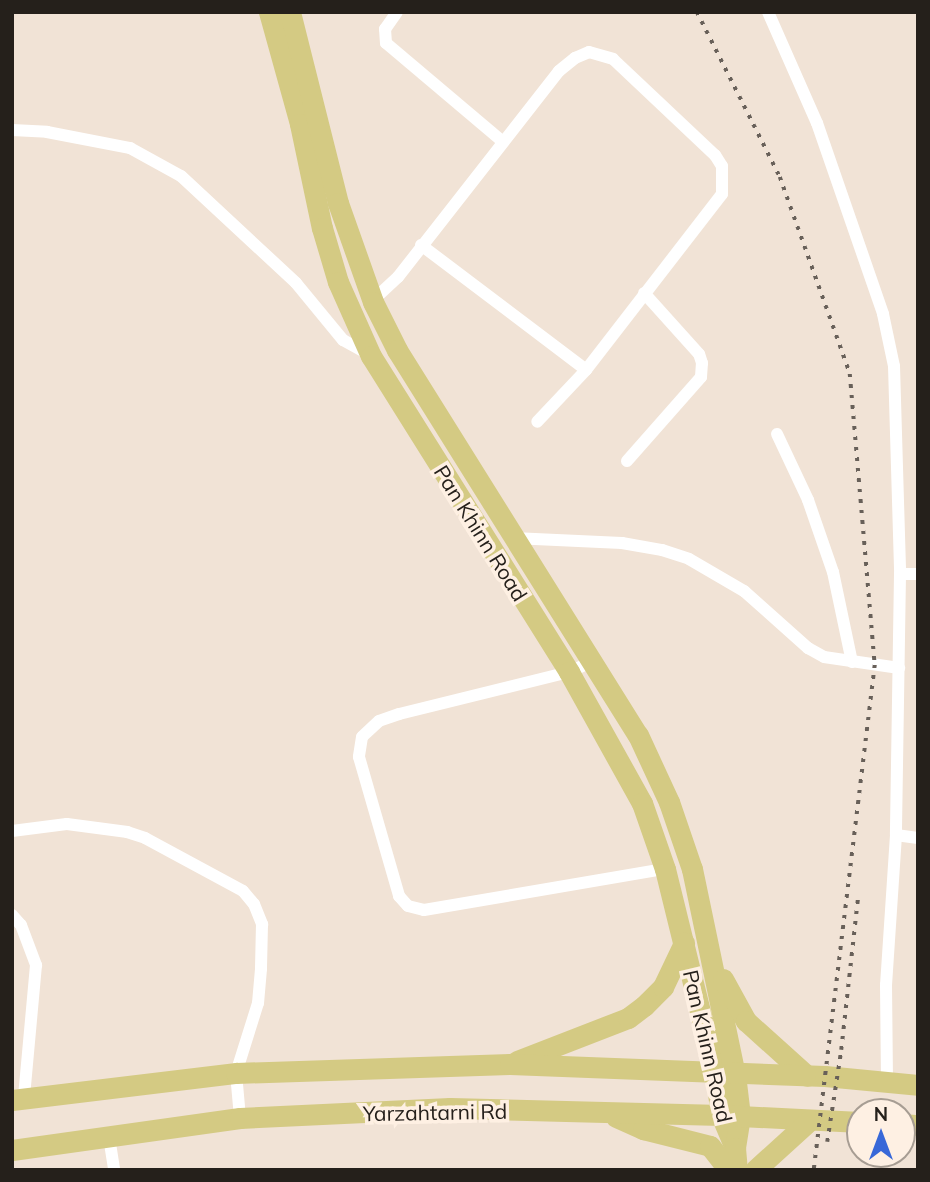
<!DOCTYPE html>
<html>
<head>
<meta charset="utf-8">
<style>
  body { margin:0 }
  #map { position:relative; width:930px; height:1182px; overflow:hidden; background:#f1e3d6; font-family:Mulish,sans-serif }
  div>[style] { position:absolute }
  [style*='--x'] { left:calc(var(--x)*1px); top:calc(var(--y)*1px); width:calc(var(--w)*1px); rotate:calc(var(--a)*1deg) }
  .minor>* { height:12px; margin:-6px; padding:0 6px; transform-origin:6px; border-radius:6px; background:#fff }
  .primary>* { height:21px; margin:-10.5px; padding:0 10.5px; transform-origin:10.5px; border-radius:10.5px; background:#d4ca83 }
  .rail>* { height:3.5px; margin-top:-1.75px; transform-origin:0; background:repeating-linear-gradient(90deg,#686059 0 3.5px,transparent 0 10.5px) }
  span { translate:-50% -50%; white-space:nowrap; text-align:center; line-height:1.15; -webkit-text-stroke:7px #fef0e3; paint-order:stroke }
  .street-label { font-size:21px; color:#25201b }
  .frame { position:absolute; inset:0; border:14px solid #25201b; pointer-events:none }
  .north { position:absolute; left:846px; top:1098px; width:70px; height:70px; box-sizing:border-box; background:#fef0e3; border:2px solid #a79d93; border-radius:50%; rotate:0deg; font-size:19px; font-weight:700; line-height:28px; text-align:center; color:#25201b }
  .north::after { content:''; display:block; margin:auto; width:24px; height:32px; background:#3868d8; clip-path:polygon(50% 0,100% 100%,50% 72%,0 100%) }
</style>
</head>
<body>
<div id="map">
  <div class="minor">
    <div style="--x:397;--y:12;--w:21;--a:125"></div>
    <div style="--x:385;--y:29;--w:14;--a:86"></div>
    <div style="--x:386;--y:43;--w:153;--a:40.2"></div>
    <div style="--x:768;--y:12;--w:121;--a:66.2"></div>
    <div style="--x:817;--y:123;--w:202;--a:70.9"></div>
    <div style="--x:883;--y:314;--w:53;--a:78.1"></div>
    <div style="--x:894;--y:366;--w:208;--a:88.3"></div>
    <div style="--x:900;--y:574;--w:261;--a:90.9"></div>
    <div style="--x:896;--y:835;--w:150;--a:93.8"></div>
    <div style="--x:886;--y:985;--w:98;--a:89.4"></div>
    <div style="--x:12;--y:130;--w:35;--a:3"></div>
    <div style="--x:47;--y:132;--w:85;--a:10.9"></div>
    <div style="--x:130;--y:148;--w:58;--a:28.8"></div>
    <div style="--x:181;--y:176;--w:157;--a:42.9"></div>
    <div style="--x:296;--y:283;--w:74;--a:50.5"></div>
    <div style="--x:343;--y:340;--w:29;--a:29"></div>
    <div style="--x:421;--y:245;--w:207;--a:37.1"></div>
    <div style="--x:370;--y:303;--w:38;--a:-43"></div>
    <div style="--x:398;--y:277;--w:261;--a:-52"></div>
    <div style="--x:559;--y:71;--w:21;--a:-39"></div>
    <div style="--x:575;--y:58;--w:15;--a:-23"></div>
    <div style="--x:589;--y:52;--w:25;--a:16"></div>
    <div style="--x:613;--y:59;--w:140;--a:43.3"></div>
    <div style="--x:715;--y:155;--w:13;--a:58"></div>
    <div style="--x:722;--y:166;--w:28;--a:90"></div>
    <div style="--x:722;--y:194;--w:222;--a:127.7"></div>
    <div style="--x:586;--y:370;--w:71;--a:133.3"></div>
    <div style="--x:777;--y:434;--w:73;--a:64.8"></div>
    <div style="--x:808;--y:500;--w:76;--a:70.9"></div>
    <div style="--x:833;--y:572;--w:92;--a:78.1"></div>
    <div style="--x:627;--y:461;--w:112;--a:-48.6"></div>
    <div style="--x:701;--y:377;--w:14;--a:-86"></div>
    <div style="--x:702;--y:363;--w:9;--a:-108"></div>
    <div style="--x:699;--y:354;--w:82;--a:-132"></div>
    <div style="--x:513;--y:538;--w:109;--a:2.6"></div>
    <div style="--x:622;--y:543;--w:41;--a:9.9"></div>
    <div style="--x:662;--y:550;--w:28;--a:18"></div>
    <div style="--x:689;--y:559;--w:64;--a:30.2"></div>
    <div style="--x:744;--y:591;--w:86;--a:41.7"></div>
    <div style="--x:808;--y:648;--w:18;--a:29"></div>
    <div style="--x:824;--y:657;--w:76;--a:8.3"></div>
    <div style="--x:900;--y:574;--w:18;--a:0"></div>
    <div style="--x:593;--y:661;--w:26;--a:155"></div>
    <div style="--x:569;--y:672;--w:175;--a:166.1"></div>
    <div style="--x:399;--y:714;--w:21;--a:161"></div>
    <div style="--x:379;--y:721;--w:23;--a:137"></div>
    <div style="--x:362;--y:737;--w:20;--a:99"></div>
    <div style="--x:359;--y:757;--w:145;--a:73.9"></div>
    <div style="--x:399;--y:896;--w:13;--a:48"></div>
    <div style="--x:408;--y:906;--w:16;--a:14"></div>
    <div style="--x:424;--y:910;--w:244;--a:-9.7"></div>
    <div style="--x:12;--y:831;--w:55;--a:-7.3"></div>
    <div style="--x:67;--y:824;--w:61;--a:7.6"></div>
    <div style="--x:127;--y:832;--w:19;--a:18"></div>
    <div style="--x:145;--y:838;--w:111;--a:28.4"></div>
    <div style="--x:243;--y:891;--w:17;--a:50"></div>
    <div style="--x:254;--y:904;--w:22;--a:68"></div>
    <div style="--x:262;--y:924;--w:45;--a:91.3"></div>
    <div style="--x:261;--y:969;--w:34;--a:95"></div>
    <div style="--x:258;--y:1003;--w:73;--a:107.4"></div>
    <div style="--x:236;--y:1073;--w:45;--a:84.9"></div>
    <div style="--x:896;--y:835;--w:22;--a:8"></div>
    <div style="--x:12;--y:915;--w:13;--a:48"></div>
    <div style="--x:21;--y:925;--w:43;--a:69.4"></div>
    <div style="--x:36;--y:965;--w:133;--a:95.2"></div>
    <div style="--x:109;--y:1137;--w:33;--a:81"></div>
  </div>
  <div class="primary">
    <div style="--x:269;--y:12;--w:116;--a:74.5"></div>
    <div style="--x:300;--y:124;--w:106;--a:78.1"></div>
    <div style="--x:322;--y:228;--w:56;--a:73.5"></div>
    <div style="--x:338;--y:282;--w:81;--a:66"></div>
    <div style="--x:371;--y:356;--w:373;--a:57.9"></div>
    <div style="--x:569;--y:672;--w:150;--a:60.9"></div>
    <div style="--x:642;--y:803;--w:70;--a:70.8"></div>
    <div style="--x:665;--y:869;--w:209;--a:76.2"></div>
    <div style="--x:715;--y:1072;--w:43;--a:82.1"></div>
    <div style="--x:721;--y:1115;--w:36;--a:67"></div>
    <div style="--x:290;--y:12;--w:197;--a:75.9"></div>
    <div style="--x:338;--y:203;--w:105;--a:70.5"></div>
    <div style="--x:373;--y:302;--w:54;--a:63.4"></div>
    <div style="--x:397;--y:350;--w:454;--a:58"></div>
    <div style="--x:638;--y:735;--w:74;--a:65.2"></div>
    <div style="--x:669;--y:802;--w:71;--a:71.1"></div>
    <div style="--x:692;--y:869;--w:209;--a:78.2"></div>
    <div style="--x:735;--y:1074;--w:42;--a:83.2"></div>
    <div style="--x:740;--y:1116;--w:32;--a:99"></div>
    <div style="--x:735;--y:1148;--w:22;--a:85"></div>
    <div style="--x:723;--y:979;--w:48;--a:61.3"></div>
    <div style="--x:746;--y:1021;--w:82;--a:42"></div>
    <div style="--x:517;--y:1061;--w:119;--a:-21.2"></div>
    <div style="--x:628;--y:1018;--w:20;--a:-37"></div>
    <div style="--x:644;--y:1006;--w:27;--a:-45"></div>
    <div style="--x:663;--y:987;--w:49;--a:-64.5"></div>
    <div style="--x:12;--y:1100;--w:226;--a:-6.9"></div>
    <div style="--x:236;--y:1073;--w:274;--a:-1.9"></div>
    <div style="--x:510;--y:1064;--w:315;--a:2.2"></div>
    <div style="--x:825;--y:1076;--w:93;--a:5.5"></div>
    <div style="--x:616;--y:1117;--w:30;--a:24"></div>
    <div style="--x:643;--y:1129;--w:69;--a:14.2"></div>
    <div style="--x:710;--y:1146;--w:31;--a:52"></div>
    <div style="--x:902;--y:1124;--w:16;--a:4"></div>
    <div style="--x:12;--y:1150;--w:230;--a:-8"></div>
    <div style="--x:240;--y:1118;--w:210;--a:-2.7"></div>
    <div style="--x:450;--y:1108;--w:271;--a:1.5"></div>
    <div style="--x:721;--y:1115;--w:139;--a:2.9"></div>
    <div style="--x:755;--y:1170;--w:74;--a:-42.3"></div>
  </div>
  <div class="rail">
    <div style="--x:697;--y:12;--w:185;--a:63.3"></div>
    <div style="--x:780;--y:177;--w:209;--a:70.4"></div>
    <div style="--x:850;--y:374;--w:292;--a:85.1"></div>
    <div style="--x:875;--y:665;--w:509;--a:96.89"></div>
    <div style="--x:827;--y:1142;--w:93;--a:-81.3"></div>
    <div style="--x:841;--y:1050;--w:155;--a:-83.7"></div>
  </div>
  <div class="street-label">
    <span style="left:481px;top:533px;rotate:58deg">Pan Khinn Road</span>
    <span style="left:708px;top:1046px;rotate:77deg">Pan Khinn Road</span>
    <span style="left:435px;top:1112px;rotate:-1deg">Yarzahtarni Rd</span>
  </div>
  <div class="frame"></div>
  <div class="north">N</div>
</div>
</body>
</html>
